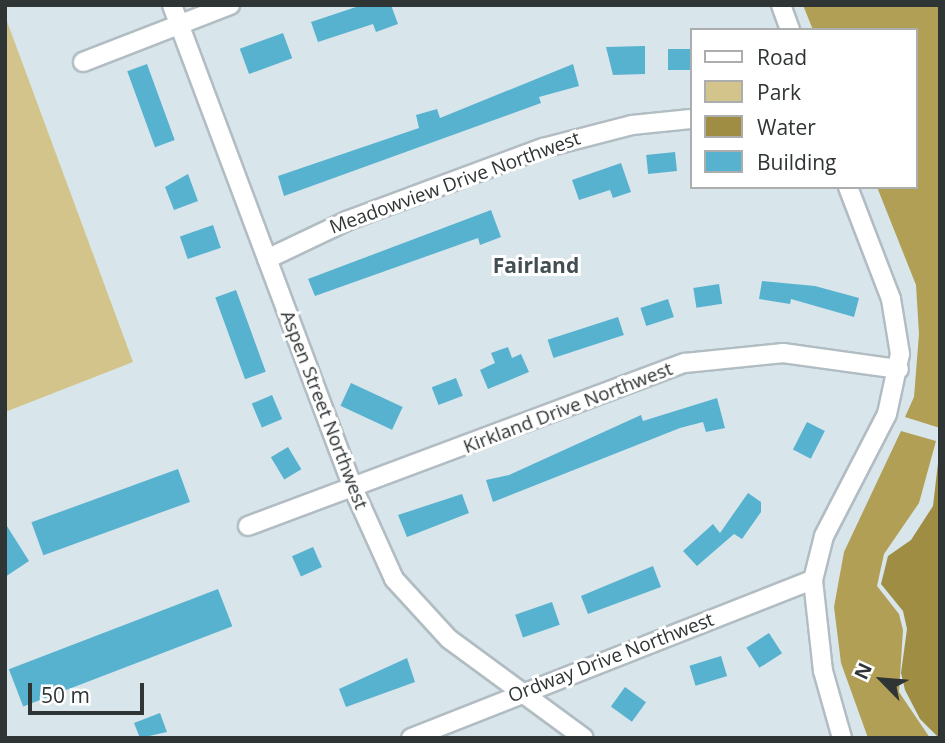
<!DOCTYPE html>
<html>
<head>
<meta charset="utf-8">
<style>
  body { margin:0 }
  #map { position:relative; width:945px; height:743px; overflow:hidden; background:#d8e5ea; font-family:"Open Sans",sans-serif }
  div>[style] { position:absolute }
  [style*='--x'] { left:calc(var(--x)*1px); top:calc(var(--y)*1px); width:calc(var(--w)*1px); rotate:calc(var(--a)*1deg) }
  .green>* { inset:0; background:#d2c48a }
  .forest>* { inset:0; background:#b19f55 }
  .water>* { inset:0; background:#9f8d43 }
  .building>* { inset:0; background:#57b2d0; transform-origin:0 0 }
  .roads { filter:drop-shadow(2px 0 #b1bdc2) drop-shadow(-2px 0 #b1bdc2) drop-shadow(0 2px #b1bdc2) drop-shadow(0 -2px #b1bdc2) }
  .minor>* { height:18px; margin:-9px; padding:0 9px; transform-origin:9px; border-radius:9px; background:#fff }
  span { translate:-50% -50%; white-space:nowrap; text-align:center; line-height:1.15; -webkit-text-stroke:6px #fff; paint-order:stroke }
  .street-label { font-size:19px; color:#2f3435 }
  .neighbourhood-label { font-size:21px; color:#434e52; font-weight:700 }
  .frame { position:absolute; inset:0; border:7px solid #2f3435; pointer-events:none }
  .legend { position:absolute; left:690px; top:28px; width:228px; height:161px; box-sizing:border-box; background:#fff; border:2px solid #acaeae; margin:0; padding:9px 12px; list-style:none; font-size:21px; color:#2f3435 }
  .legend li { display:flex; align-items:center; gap:14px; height:35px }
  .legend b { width:35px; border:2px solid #acaeae }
  .north { position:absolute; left:847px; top:645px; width:70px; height:70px; -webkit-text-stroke:5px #fff; paint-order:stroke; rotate:295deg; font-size:19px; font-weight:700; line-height:28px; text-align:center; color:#2f3435 }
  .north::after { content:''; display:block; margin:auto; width:24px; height:32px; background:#2f3435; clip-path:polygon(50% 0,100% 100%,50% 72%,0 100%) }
  .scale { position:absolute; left:28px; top:683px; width:116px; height:32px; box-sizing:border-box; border:4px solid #2f3435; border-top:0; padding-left:9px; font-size:21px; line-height:24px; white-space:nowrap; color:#2f3435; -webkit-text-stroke:5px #fff; paint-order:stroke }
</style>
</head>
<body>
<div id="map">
  <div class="green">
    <div style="clip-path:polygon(5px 16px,133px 362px,5px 412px)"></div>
  </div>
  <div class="forest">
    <div style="clip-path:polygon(803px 5px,940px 5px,940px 428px,905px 417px,914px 397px,919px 334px,916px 285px,877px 187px,915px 187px,915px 30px,813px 30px)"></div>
    <div style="clip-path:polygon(901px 431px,936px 441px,919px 503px,884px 554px,877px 586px,899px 614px,903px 630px,899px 692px,930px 738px,868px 738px,841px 663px,834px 607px,844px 552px)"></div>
  </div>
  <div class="water">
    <div style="clip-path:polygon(940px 446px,940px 738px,939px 738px,920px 719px,905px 690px,901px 673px,907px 629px,903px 611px,881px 584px,888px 556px,911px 540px,933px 506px)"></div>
  </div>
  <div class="building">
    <div style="clip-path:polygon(362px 5px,391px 5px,398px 24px,376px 32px,373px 24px,318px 42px,311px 22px)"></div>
    <div style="left:283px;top:33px;width:27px;height:46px;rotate:70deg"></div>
    <div style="clip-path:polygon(645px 46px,645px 74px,613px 75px,606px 47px)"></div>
    <div style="left:668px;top:49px;width:23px;height:21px"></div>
    <div style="left:147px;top:64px;width:81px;height:21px;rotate:70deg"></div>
    <div style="clip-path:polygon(573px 64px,579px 86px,539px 97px,541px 103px,284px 196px,278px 176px,419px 128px,416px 115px,437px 109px,440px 118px)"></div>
    <div style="left:675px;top:152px;width:19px;height:29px;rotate:84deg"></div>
    <div style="clip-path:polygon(621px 163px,631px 192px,613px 198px,610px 190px,579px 200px,572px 180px)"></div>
    <div style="clip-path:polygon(188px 174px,198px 201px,174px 210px,165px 187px)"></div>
    <div style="clip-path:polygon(491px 210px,501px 237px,480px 245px,478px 238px,315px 296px,308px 279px)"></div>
    <div style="left:213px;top:225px;width:24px;height:35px;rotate:71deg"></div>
    <div style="clip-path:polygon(762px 281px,815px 286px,859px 298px,854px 317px,791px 299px,790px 304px,759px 299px)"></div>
    <div style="left:719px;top:284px;width:20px;height:26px;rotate:81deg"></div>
    <div style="left:236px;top:290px;width:87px;height:22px;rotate:70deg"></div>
    <div style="left:668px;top:299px;width:19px;height:29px;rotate:72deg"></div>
    <div style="left:618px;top:317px;width:19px;height:74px;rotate:72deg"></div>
    <div style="clip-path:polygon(508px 347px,512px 358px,521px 354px,529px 372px,488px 389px,480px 370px,495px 363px,491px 353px)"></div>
    <div style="left:456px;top:378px;width:19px;height:26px;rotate:69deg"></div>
    <div style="left:351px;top:383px;width:57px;height:25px;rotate:25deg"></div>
    <div style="left:272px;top:395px;width:26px;height:22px;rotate:67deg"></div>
    <div style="clip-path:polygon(717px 398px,725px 428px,706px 432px,703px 422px,680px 428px,493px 502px,486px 480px,509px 475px,641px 415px,643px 421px)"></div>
    <div style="left:807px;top:422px;width:20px;height:31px;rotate:27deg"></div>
    <div style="left:288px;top:447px;width:26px;height:20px;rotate:59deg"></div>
    <div style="left:178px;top:469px;width:35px;height:156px;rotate:70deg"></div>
    <div style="clip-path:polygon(748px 493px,761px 502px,761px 512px,742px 539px,734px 534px,697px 566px,683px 551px,713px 524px,720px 533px)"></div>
    <div style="clip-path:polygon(462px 494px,469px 513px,407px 537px,398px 515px)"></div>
    <div style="clip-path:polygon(5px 523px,29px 561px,5px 577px)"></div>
    <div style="left:313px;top:547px;width:22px;height:23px;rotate:66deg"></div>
    <div style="clip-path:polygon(653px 566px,661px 587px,588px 614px,581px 596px)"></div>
    <div style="left:218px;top:589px;width:40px;height:224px;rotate:69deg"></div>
    <div style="left:552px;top:602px;width:24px;height:39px;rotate:71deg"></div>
    <div style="left:769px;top:633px;width:24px;height:27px;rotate:57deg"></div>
    <div style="left:721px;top:656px;width:21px;height:33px;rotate:73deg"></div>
    <div style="clip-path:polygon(407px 658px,415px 682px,346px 707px,339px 689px)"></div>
    <div style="left:625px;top:687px;width:26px;height:24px;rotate:36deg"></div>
    <div style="clip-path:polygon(160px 713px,167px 732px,140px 738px,134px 723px)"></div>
  </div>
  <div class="roads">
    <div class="minor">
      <div style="--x:172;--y:5;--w:516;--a:69.46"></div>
      <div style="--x:353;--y:488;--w:100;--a:65.7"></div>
      <div style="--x:394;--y:579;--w:81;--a:47.5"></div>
      <div style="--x:449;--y:639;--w:167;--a:36.3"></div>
      <div style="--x:781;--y:5;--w:27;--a:70"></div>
      <div style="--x:83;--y:62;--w:158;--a:-21.2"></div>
      <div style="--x:267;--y:259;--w:91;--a:-25.4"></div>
      <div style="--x:349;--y:220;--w:207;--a:-20.4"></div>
      <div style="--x:543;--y:148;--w:92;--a:-14.5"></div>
      <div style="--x:632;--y:125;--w:59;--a:-5.8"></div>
      <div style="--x:248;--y:526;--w:466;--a:-20.5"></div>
      <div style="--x:685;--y:363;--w:99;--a:-5.8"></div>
      <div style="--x:783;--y:353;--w:117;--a:7.9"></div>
      <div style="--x:411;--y:738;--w:432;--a:-21.5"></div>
      <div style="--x:842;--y:738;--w:70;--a:-105.8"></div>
      <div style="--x:823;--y:671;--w:92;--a:-96.3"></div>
      <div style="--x:813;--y:580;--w:45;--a:-76"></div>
      <div style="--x:824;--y:536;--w:137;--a:-62.7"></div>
      <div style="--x:887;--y:414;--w:61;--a:-77.8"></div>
      <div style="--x:900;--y:354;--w:56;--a:-99.3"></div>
      <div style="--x:891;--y:299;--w:120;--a:-111"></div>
    </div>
  </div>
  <div class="street-label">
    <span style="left:455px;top:183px;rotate:-20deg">Meadowview Drive Northwest</span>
    <span style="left:568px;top:408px;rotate:-21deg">Kirkland Drive Northwest</span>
    <span style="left:324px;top:410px;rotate:69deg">Aspen Street Northwest</span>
    <span style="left:611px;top:658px;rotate:-21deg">Ordway Drive Northwest</span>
  </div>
  <div class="neighbourhood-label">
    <span style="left:536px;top:265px">Fairland</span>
  </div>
  <div class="frame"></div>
  <ul class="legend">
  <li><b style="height:9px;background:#fff"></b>Road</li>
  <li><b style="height:19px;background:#d2c48a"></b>Park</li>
  <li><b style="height:19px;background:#9f8d43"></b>Water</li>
  <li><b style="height:19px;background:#57b2d0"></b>Building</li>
  </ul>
  <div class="north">N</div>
  <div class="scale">50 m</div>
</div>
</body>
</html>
